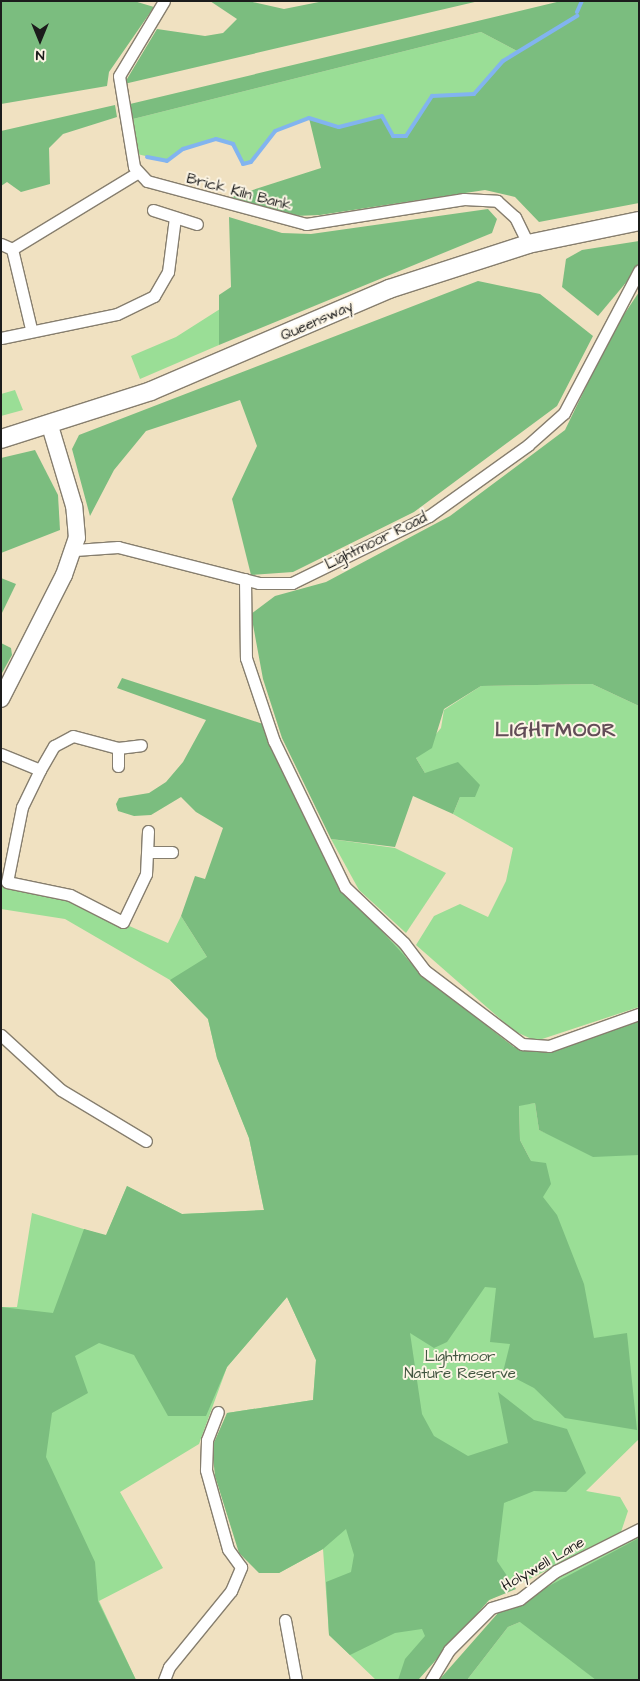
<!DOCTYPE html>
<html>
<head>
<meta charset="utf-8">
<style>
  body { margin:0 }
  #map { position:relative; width:640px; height:1681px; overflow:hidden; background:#f0e1c1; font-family:"Architects Daughter",sans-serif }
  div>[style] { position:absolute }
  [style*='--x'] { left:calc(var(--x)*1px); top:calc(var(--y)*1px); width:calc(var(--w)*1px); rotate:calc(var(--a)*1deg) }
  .green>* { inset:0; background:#9ade96 }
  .forest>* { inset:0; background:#7bbd7f }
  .stream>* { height:4px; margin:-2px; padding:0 2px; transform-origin:2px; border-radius:2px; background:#82b4ef }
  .roads { filter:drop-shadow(1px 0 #867e6e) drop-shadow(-1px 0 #867e6e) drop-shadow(0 1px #867e6e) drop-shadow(0 -1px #867e6e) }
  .street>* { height:11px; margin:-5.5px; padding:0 5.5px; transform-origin:5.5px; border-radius:5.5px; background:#fff }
  .secondary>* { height:16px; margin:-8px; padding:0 8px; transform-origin:8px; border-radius:8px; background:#fff }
  .primary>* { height:18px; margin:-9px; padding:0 9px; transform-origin:9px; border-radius:9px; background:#fff }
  span { translate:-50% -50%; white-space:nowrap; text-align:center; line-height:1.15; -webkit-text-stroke:4px #fcf5e5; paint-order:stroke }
  .street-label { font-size:15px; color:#1c1c1c }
  .park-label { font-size:15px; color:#425641 }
  .district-label { font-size:20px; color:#624d57; font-weight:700; letter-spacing:1px }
  .frame { position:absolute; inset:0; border:2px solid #1c1c1c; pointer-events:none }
  .north { position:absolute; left:15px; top:15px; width:50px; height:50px; -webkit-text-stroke:4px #fcf5e5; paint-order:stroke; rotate:180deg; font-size:14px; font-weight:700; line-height:20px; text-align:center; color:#1c1c1c }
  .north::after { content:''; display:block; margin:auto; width:18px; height:22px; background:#1c1c1c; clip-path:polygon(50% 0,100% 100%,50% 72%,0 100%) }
</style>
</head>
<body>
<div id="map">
  <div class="green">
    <div style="clip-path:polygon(481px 32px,519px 52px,503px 61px,474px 94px,432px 96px,406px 136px,393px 136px,382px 116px,339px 127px,309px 118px,275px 131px,251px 162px,243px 164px,233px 144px,216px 139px,183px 149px,167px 161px,137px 154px,133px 119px)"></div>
    <div style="clip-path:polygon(220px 309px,219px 345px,140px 379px,131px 356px,176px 337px)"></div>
    <div style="clip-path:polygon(15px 390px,23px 410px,1px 416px,1px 394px)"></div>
    <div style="clip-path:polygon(592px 684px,639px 706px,639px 1007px,536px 1041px,514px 1031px,416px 945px,434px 916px,460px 904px,488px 917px,506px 881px,513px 848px,453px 814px,460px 797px,425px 773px,416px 758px,441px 728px,444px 710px,481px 686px)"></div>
    <div style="clip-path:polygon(331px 839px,395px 848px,446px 873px,406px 933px,359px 890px)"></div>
    <div style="clip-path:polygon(evenodd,1px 886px,76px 902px,124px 929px,127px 925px,168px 943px,181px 916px,207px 957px,339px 895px,403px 951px,415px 976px,514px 1048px,554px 1051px,639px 1027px,639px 1439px,586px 1491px,620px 1497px,628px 1511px,621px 1532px,489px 1600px,418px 1680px,376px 1680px,329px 1635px,323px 1549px,279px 1573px,215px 1476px,227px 1413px,313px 1400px,316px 1360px,287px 1297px,227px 1367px,199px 1444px,120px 1492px,163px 1568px,99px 1601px,136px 1680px,1px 1680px,1px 1307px,17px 1307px,32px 1213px,106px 1236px,127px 1186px,182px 1214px,264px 1210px,249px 1138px,217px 1058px,208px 1019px,170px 980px,65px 919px,1px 909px,1px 886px,538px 1071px,546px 1133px,539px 1130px,535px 1103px,519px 1105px,520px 1140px,531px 1161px,498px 1114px,538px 1071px)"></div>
    <div style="clip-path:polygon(639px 1528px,639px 1680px,467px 1680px,508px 1627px,520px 1622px,520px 1599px)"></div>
  </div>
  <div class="forest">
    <div style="clip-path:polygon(1px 1px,134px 1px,154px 7px,109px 72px,107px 86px,1px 104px)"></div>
    <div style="clip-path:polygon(210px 1px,248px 1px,284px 9px,324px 1px,479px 1px,124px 84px,157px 29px,205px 36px,223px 33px,237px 19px)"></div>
    <div style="clip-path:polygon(561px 1px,639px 1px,639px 203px,539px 222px,515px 197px,485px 190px,320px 215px,294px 216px,231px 197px,321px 168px,309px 118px,339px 127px,382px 116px,393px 136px,406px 136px,432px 96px,474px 94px,503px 61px,519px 52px,481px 32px,133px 119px,130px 104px)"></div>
    <div style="clip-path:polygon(115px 105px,117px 117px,63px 134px,49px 148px,50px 184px,21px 192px,7px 182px,1px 186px,1px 131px)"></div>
    <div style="clip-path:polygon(488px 209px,497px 219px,492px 233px,219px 345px,219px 295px,231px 287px,229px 217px,282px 233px,311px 234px)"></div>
    <div style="clip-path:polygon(639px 241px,639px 267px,598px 316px,562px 287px,566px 259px,582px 250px)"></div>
    <div style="clip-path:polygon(478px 281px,540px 294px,593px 336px,557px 406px,414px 512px,293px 572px,251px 575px,232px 499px,257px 446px,240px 400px,146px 431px,114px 470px,90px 516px,72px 449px,79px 435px)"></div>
    <div style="clip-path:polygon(639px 292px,639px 706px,592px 684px,481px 686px,444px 709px,432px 748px,416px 758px,425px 773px,458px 762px,480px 785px,475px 797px,460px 797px,453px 814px,413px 796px,395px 847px,331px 839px,282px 738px,263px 679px,251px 614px,275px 596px,326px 582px,450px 516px,565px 430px,613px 331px)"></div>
    <div style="clip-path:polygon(35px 450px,58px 495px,60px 530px,1px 553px,1px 458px)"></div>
    <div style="clip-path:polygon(1px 578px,16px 584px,1px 615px)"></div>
    <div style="clip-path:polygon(1px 643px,11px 648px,12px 655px,2px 673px)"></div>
    <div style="clip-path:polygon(122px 678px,266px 725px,336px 881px,423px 976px,514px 1047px,554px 1051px,639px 1020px,639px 1155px,593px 1157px,539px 1130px,535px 1103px,519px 1106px,520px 1140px,531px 1161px,546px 1163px,551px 1184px,543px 1197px,557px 1215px,584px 1284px,594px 1338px,627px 1333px,637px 1430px,565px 1418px,534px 1388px,503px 1372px,510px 1344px,490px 1342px,496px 1288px,485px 1287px,447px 1342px,434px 1348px,410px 1333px,422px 1414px,434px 1436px,468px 1456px,508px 1443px,498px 1392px,534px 1420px,567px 1429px,586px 1473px,566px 1492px,534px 1491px,504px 1503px,497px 1561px,516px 1589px,489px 1600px,418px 1680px,398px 1680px,405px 1659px,425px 1636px,422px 1629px,395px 1633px,350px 1655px,329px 1635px,326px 1582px,351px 1572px,354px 1555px,346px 1529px,323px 1549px,279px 1573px,259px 1573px,239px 1553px,215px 1476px,212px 1447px,227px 1413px,313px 1400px,316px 1360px,287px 1297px,227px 1367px,206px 1416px,168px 1416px,134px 1355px,99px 1343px,75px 1356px,88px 1393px,52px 1413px,46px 1457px,95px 1562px,98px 1601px,136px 1680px,1px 1680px,1px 1307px,53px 1313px,84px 1229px,106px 1235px,127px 1186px,182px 1214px,264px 1210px,249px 1138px,217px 1058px,208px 1019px,170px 980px,207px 957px,181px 916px,195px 876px,205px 879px,223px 828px,196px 812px,181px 797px,151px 815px,134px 816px,118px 811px,116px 804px,119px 798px,149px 793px,166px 782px,183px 762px,206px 720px,117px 688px)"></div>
    <div style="clip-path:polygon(639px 1538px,639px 1680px,596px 1680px,520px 1622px,508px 1627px,467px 1680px,439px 1680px,498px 1613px)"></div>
  </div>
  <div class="stream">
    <div style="--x:577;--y:12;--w:12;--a:-66"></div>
    <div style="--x:147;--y:157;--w:20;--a:11"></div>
    <div style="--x:167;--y:161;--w:20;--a:-37"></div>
    <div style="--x:183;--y:149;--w:34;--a:-17"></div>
    <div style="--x:216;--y:139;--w:18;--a:16"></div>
    <div style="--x:233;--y:144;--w:22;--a:63"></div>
    <div style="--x:243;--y:164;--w:8;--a:-14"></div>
    <div style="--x:251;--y:162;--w:39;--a:-52"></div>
    <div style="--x:275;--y:131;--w:36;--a:-21"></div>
    <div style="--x:309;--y:118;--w:31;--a:17"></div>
    <div style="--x:339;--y:127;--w:44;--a:-14.3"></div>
    <div style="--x:382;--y:116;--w:23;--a:61"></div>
    <div style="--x:393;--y:136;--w:13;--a:0"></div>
    <div style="--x:406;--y:136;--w:48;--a:-57"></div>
    <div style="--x:432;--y:96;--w:42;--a:-2.7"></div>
    <div style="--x:474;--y:94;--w:44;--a:-48.7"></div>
    <div style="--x:503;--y:61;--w:87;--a:-31.3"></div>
  </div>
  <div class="roads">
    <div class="street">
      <div style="--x:164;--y:1;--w:87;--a:121"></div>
      <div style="--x:119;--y:76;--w:92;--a:80.6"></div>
      <div style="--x:134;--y:167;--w:19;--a:47"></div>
      <div style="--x:147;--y:181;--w:165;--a:15.1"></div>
      <div style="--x:306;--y:224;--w:160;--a:-9"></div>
      <div style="--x:464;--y:199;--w:33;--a:3"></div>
      <div style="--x:497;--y:201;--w:24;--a:42"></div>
      <div style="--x:515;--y:217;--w:30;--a:64"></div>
      <div style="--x:153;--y:210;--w:46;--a:17.7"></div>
      <div style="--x:1;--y:244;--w:12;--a:24"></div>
      <div style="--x:12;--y:249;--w:146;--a:-31.3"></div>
      <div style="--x:12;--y:249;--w:82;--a:76.6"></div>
      <div style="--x:1;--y:338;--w:118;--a:-11.7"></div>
      <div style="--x:117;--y:314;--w:41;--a:-25.9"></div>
      <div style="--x:154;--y:296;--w:28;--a:-60"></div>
      <div style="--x:168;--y:272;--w:55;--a:-82.7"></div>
      <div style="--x:75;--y:550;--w:43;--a:-4"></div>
      <div style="--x:118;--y:547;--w:146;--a:14.3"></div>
      <div style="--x:259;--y:583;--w:33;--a:0"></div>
      <div style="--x:292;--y:583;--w:153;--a:-26.1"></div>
      <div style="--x:429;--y:516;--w:122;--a:-35.6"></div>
      <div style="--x:528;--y:445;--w:48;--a:-41.6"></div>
      <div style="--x:564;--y:413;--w:161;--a:-62.2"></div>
      <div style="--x:245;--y:579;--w:79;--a:89.3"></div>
      <div style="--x:246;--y:658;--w:88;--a:71.4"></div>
      <div style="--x:274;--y:741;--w:162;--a:64.1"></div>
      <div style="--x:345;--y:887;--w:81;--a:43.5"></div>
      <div style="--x:404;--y:943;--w:34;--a:53"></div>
      <div style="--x:424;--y:970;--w:123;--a:37.1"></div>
      <div style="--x:522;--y:1044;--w:27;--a:4"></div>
      <div style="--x:549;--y:1046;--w:96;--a:-19.6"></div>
      <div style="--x:118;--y:748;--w:23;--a:-7"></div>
      <div style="--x:1;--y:754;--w:42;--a:22.3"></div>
      <div style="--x:40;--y:770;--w:28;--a:-60"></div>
      <div style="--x:54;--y:746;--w:21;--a:-28"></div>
      <div style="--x:73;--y:736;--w:47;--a:14.9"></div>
      <div style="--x:118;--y:748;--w:18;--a:90"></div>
      <div style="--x:40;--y:770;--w:41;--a:115.9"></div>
      <div style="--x:22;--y:807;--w:76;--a:101.3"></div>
      <div style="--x:7;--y:882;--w:64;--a:11.7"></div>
      <div style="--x:70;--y:895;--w:59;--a:27"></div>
      <div style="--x:123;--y:922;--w:53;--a:-64.4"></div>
      <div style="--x:146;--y:874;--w:43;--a:-87.3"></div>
      <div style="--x:150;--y:852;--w:22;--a:0"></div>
      <div style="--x:1;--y:1035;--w:81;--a:42.5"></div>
      <div style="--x:61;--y:1090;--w:99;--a:31"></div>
      <div style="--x:285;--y:1620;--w:61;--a:79.6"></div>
      <div style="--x:164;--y:1680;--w:14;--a:-69"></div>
      <div style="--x:169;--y:1667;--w:98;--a:-50.8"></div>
      <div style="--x:231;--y:1591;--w:26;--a:-67"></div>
      <div style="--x:241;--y:1567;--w:22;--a:-126"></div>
      <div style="--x:228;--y:1549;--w:82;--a:-105.6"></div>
      <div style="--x:206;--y:1470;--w:30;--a:-88"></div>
      <div style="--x:207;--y:1440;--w:30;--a:-69"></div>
      <div style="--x:431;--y:1680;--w:35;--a:-59"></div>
      <div style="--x:449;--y:1650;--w:59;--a:-45"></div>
      <div style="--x:491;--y:1608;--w:30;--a:-17"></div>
      <div style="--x:520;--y:1599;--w:46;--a:-37.9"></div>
      <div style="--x:556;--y:1571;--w:93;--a:-26.8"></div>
    </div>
    <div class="secondary">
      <div style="--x:1;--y:699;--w:139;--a:-63.1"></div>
      <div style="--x:64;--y:575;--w:39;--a:-71"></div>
      <div style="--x:77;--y:538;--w:32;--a:-95"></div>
      <div style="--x:74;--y:506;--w:84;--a:-106.7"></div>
    </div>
    <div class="primary">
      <div style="--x:1;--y:439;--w:157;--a:-17.7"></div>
      <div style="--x:151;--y:391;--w:259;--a:-23.2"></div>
      <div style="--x:389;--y:289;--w:146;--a:-17.9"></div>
      <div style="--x:528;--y:244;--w:113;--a:-11.7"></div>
    </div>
  </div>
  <div class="street-label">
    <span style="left:239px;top:192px;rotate:15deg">Brick Kiln Bank</span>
    <span style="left:317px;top:321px;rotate:-24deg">Queensway</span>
    <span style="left:376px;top:541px;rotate:-26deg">Lightmoor Road</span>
    <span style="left:543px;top:1564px;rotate:-30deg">Holywell Lane</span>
  </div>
  <div class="park-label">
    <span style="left:460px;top:1365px">Lightmoor<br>Nature Reserve</span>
  </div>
  <div class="district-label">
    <span style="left:556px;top:730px">LIGHTMOOR</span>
  </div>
  <div class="frame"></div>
  <div class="north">N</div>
</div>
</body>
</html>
